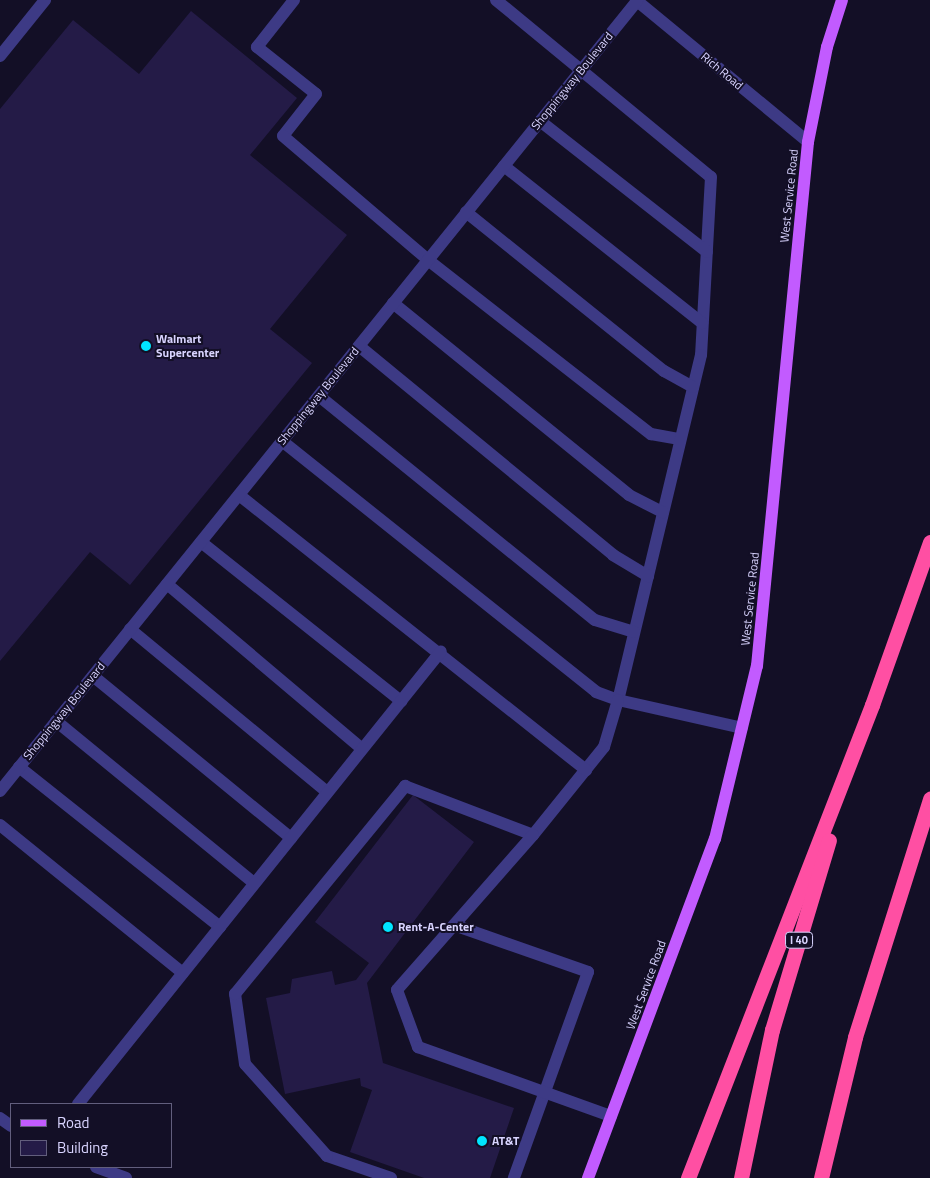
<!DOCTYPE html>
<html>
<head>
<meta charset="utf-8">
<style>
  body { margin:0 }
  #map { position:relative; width:930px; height:1178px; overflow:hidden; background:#130f26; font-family:"Titillium Web",sans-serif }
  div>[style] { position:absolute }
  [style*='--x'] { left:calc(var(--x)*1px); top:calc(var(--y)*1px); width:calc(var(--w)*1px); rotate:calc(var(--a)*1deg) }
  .building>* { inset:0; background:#241b47 }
  .minor>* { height:12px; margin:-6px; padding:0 6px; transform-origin:6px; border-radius:6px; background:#3d3a85 }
  .major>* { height:12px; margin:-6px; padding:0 6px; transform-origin:6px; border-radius:6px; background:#c25bff }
  .highway>* { height:15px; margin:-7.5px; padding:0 7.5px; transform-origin:7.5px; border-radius:7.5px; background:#ff4fa3 }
  .dots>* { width:14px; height:14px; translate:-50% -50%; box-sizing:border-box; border:2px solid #130f26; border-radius:50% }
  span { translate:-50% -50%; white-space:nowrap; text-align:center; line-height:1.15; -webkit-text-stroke:4px #130f26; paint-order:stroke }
  .shield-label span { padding:1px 4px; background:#130f26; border:1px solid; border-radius:4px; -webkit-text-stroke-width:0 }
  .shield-label { font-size:11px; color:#d9d4ff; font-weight:700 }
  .street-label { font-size:12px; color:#d9d4ff }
  .poi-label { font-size:12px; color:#d9d4ff; font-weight:700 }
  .left { translate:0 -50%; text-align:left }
  .legend { position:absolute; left:10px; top:1103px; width:162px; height:65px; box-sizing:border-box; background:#130f26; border:1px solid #625e7d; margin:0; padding:6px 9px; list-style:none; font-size:15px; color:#d9d4ff }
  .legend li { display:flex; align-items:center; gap:10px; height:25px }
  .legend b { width:25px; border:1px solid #625e7d }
</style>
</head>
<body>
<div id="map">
  <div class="building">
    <div style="clip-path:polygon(191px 11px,297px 98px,250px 155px,347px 235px,270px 329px,312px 363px,130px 585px,90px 552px,0 661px,0 109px,73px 20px,139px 74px)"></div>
    <div style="clip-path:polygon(413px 795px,474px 842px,367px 983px,383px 1063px,514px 1108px,490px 1178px,424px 1178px,350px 1152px,372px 1090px,361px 1086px,360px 1078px,285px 1094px,266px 998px,290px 993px,292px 979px,332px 971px,335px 985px,356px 980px,369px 963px,315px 922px)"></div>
  </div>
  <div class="minor">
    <div style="--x:294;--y:0;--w:60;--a:128.2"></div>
    <div style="--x:257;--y:47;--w:75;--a:38.5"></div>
    <div style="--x:316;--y:94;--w:53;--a:128.2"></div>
    <div style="--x:283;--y:136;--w:191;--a:40.5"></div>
    <div style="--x:428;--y:260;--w:283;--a:38"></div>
    <div style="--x:651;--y:434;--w:29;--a:10"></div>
    <div style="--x:496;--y:0;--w:278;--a:39.5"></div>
    <div style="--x:711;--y:177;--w:178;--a:93.2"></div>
    <div style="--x:701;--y:355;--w:355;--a:103.5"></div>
    <div style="--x:618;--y:700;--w:127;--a:12.7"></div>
    <div style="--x:636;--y:0;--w:223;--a:39.5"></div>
    <div style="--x:0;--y:56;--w:72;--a:-51.2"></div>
    <div style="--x:540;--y:121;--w:212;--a:38.1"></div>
    <div style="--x:504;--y:166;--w:253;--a:38.4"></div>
    <div style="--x:466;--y:212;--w:254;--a:38.8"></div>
    <div style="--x:664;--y:371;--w:33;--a:29"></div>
    <div style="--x:393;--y:303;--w:304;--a:39.1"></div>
    <div style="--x:629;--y:495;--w:38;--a:27"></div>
    <div style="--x:359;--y:346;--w:329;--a:39.4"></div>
    <div style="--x:613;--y:555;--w:41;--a:31"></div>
    <div style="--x:319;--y:396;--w:355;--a:39.1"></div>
    <div style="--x:595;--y:620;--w:41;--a:17.1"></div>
    <div style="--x:282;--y:441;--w:402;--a:38.6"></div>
    <div style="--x:596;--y:692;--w:23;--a:20"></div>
    <div style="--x:618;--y:700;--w:49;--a:106.6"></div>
    <div style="--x:604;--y:747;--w:113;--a:128.9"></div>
    <div style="--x:239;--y:495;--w:443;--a:38.4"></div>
    <div style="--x:201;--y:542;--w:256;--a:38.5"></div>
    <div style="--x:167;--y:584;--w:255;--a:40.2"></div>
    <div style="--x:130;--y:629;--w:256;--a:39.6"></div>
    <div style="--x:93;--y:676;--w:256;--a:39.3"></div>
    <div style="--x:56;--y:721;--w:256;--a:39.3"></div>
    <div style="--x:19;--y:767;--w:257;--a:38.5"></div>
    <div style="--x:0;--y:791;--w:1015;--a:-51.12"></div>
    <div style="--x:0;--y:825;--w:235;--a:39"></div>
    <div style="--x:454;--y:925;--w:142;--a:19.3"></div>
    <div style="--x:588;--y:972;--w:219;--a:109.8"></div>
    <div style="--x:78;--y:1104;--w:580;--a:-51.29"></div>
    <div style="--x:0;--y:1118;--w:14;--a:36"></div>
    <div style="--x:96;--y:1167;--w:32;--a:20"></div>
    <div style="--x:391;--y:1178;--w:68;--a:-161"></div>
    <div style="--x:327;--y:1156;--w:123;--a:-131.7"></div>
    <div style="--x:245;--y:1064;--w:71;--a:-98.1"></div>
    <div style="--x:235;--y:994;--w:269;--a:-50.7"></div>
    <div style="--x:405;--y:786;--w:137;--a:20.9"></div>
    <div style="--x:533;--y:835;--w:206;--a:131.3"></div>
    <div style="--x:397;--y:990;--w:61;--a:69.8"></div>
    <div style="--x:418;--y:1047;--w:205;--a:19.7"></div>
  </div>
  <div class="major">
    <div style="--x:588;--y:1178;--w:362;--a:-69.5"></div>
    <div style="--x:715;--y:839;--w:178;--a:-76.4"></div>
    <div style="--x:757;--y:666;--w:526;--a:-84.44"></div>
    <div style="--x:808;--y:142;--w:97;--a:-78.7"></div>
    <div style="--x:827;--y:47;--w:49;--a:-72.3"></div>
  </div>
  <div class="highway">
    <div style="--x:688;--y:1178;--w:508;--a:-68.74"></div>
    <div style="--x:872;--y:705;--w:173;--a:-70.4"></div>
    <div style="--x:741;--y:1178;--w:151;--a:-78.2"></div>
    <div style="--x:772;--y:1030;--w:198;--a:-73.3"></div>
    <div style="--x:821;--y:1178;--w:145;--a:-76.4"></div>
    <div style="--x:855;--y:1037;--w:250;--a:-72.5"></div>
  </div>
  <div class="dots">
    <div style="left:146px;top:346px;background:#00e5ff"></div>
    <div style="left:388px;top:927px;background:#00e5ff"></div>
    <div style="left:482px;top:1141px;background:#00e5ff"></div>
  </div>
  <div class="shield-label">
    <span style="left:799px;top:940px">I 40</span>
  </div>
  <div class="street-label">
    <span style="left:722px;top:71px;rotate:40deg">Rich Road</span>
    <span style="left:572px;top:81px;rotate:-51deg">Shoppingway Boulevard</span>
    <span style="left:789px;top:196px;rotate:-84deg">West Service Road</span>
    <span style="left:318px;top:396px;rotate:-51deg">Shoppingway Boulevard</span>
    <span style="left:750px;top:599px;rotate:-84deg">West Service Road</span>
    <span style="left:64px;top:711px;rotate:-51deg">Shoppingway Boulevard</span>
    <span style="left:646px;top:985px;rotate:-70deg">West Service Road</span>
  </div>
  <div class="poi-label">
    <span class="left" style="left:156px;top:346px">Walmart<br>Supercenter</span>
    <span class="left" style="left:398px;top:927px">Rent-A-Center</span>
    <span class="left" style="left:492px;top:1141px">AT&amp;T</span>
  </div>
  <ul class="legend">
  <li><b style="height:6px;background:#c25bff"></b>Road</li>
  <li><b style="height:14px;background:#241b47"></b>Building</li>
  </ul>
</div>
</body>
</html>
